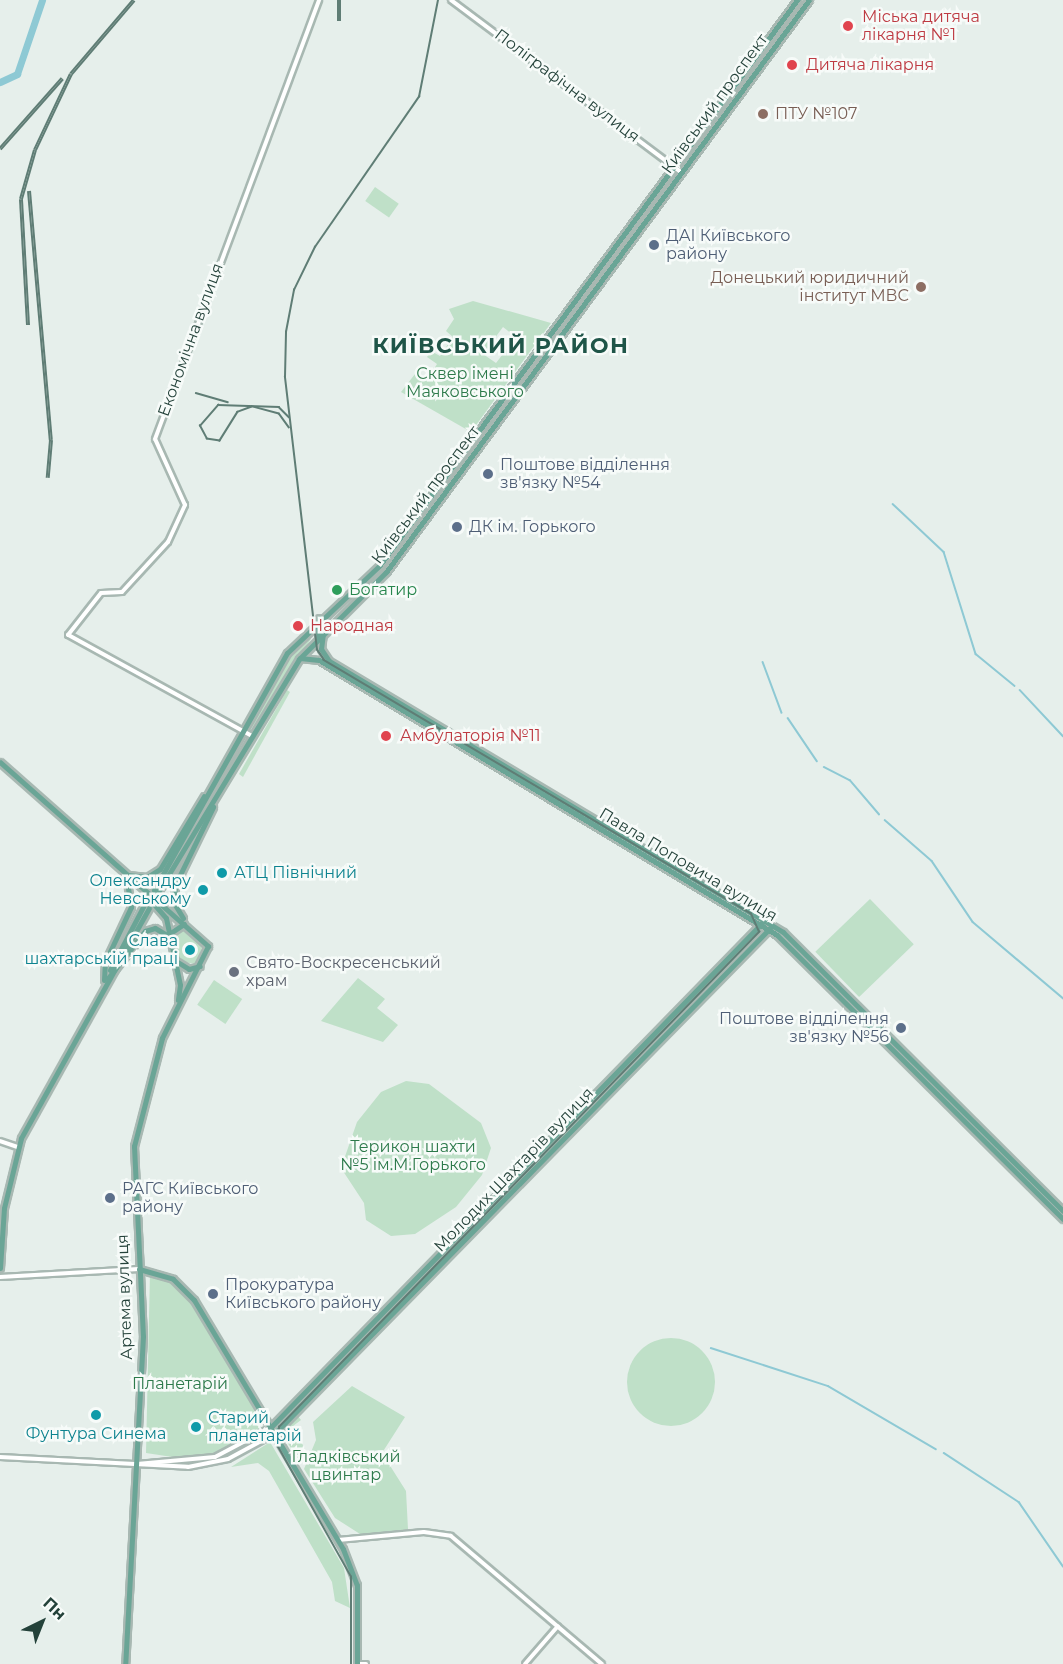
<!DOCTYPE html>
<html>
<head>
<meta charset="utf-8">
<style>
  body { margin:0 }
  #map { position:relative; width:1063px; height:1664px; overflow:hidden; background:#e6efeb; font-family:Montserrat,sans-serif }
  div>[style] { position:absolute }
  [style*='--x'] { left:calc(var(--x)*1px); top:calc(var(--y)*1px); width:calc(var(--w)*1px); rotate:calc(var(--a)*1deg) }
  .green>* { inset:0; background:#bfe0c8; transform-origin:0 0 }
  .round { border-radius:50% }
  .stream>* { height:1.5px; margin:-0.75px; padding:0 0.75px; transform-origin:0.75px; border-radius:0.75px; background:#8ec9d4 }
  .river>* { height:7px; margin:-3.5px; padding:0 3.5px; transform-origin:3.5px; border-radius:3.5px; background:#8ec9d4 }
  .roads { filter:drop-shadow(2px 0 #a8b8b2) drop-shadow(-2px 0 #a8b8b2) drop-shadow(0 2px #a8b8b2) drop-shadow(0 -2px #a8b8b2) }
  .minor>* { height:4px; margin:-2px; padding:0 2px; transform-origin:2px; border-radius:2px; background:#fff }
  .major>* { height:5px; margin:-2.5px; padding:0 2.5px; transform-origin:2.5px; border-radius:2.5px; background:#6aa596 }
  .tram>* { height:1.5px; margin:-0.75px; padding:0 0.75px; transform-origin:0.75px; border-radius:0.75px; background:#5f7d75 }
  .rail>* { height:4px; margin-top:-2px; transform-origin:0; background:repeating-linear-gradient(90deg,#f7fbf9 0 4.5px,#5f7d75 0 9px); box-sizing:border-box; border-block:2px solid #5f7d75 }
  .dots>* { width:16px; height:16px; translate:-50% -50%; box-sizing:border-box; border:3px solid #f7fbf9; border-radius:50% }
  span { translate:-50% -50%; white-space:nowrap; text-align:center; line-height:1.15; -webkit-text-stroke:5px #f7fbf9; paint-order:stroke }
  .health-label { font-size:16px; color:#be3a42 }
  .left { translate:0 -50%; text-align:left }
  .street-label { font-size:16px; color:#24423a }
  .education-label { font-size:16px; color:#785e54 }
  .right { translate:-100% -50%; text-align:right }
  .service-label { font-size:16px; color:#4e5e75 }
  .park-label { font-size:16px; color:#2d7a4b }
  .leisure-label { font-size:16px; color:#27864d }
  .culture-label { font-size:16px; color:#0d838f }
  .worship-label { font-size:16px; color:#5b616d }
  .district-label { font-size:22px; color:#1f5548; font-weight:700; letter-spacing:1.5px }
  .north { position:absolute; left:12px; top:1592px; width:60px; height:60px; -webkit-text-stroke:4px #f7fbf9; paint-order:stroke; rotate:43deg; font-size:16px; font-weight:700; line-height:24px; text-align:center; color:#24423a }
  .north::after { content:''; display:block; margin:auto; width:21px; height:27px; background:#24423a; clip-path:polygon(50% 0,100% 100%,50% 72%,0 100%) }
</style>
</head>
<body>
<div id="map">
  <div class="green">
    <div style="left:375px;top:187px;width:29px;height:17px;rotate:35deg"></div>
    <div style="clip-path:polygon(evenodd,473px 301px,551px 323px,471px 432px,401px 392px,415px 374px,427px 380px,437px 364px,427px 357px,431px 351px,440px 356px,453px 337px,446px 331px,454px 319px,449px 309px,473px 301px,503px 327px,516px 337px,496px 363px,483px 354px,503px 327px)"></div>
    <div style="clip-path:polygon(310px 635px,311px 639px,250px 731px,277px 674px)"></div>
    <div style="clip-path:polygon(287px 690px,290px 692px,243px 777px,239px 774px)"></div>
    <div style="left:870px;top:899px;width:63px;height:76px;rotate:46deg"></div>
    <div style="clip-path:polygon(181px 927px,203px 945px,196px 964px,183px 962px,177px 955px,173px 933px)"></div>
    <div style="clip-path:polygon(358px 978px,385px 999px,377px 1008px,398px 1025px,383px 1042px,321px 1021px)"></div>
    <div style="left:214px;top:980px;width:34px;height:30px;rotate:34deg"></div>
    <div style="clip-path:polygon(406px 1081px,429px 1084px,481px 1123px,491px 1148px,482px 1175px,456px 1207px,415px 1234px,391px 1236px,366px 1220px,364px 1203px,341px 1168px,357px 1122px,381px 1092px)"></div>
    <div style="clip-path:polygon(150px 1274px,171px 1280px,184px 1291px,260px 1417px,259px 1433px,214px 1455px,179px 1458px,146px 1453px)"></div>
    <div class="round" style="left:627px;top:1338px;width:88px;height:88px"></div>
    <div style="clip-path:polygon(352px 1386px,405px 1417px,382px 1453px,406px 1491px,408px 1529px,402px 1532px,360px 1534px,335px 1518px,304px 1469px,316px 1440px,313px 1422px)"></div>
    <div style="clip-path:polygon(297px 1415px,301px 1420px,289px 1429px,303px 1445px,301px 1463px,283px 1436px)"></div>
    <div style="clip-path:polygon(270px 1442px,344px 1568px,350px 1608px,335px 1601px,332px 1582px,269px 1471px,258px 1463px,231px 1467px)"></div>
  </div>
  <div class="stream">
    <div style="--x:893;--y:504;--w:70;--a:43.3"></div>
    <div style="--x:944;--y:552;--w:107;--a:72.6"></div>
    <div style="--x:976;--y:654;--w:50;--a:39.4"></div>
    <div style="--x:763;--y:662;--w:54;--a:69.6"></div>
    <div style="--x:1020;--y:690;--w:63;--a:46.9"></div>
    <div style="--x:788;--y:718;--w:52;--a:56"></div>
    <div style="--x:824;--y:767;--w:29;--a:27"></div>
    <div style="--x:850;--y:780;--w:45;--a:49.5"></div>
    <div style="--x:885;--y:820;--w:62;--a:41.1"></div>
    <div style="--x:932;--y:861;--w:73;--a:56.1"></div>
    <div style="--x:973;--y:922;--w:118;--a:40.2"></div>
    <div style="--x:711;--y:1348;--w:123;--a:18"></div>
    <div style="--x:828;--y:1386;--w:125;--a:30.3"></div>
    <div style="--x:944;--y:1453;--w:90;--a:33.2"></div>
    <div style="--x:1019;--y:1502;--w:78;--a:55.5"></div>
  </div>
  <div class="river">
    <div style="--x:0;--y:82;--w:19;--a:-25"></div>
    <div style="--x:17;--y:74;--w:78;--a:-71.3"></div>
  </div>
  <div class="roads">
    <div class="minor">
      <div style="--x:451;--y:0;--w:289;--a:36.8"></div>
      <div style="--x:252;--y:736;--w:210;--a:-151.2"></div>
      <div style="--x:68;--y:635;--w:53;--a:-51.8"></div>
      <div style="--x:101;--y:593;--w:21;--a:-3"></div>
      <div style="--x:122;--y:592;--w:68;--a:-47.4"></div>
      <div style="--x:168;--y:542;--w:41;--a:-65.3"></div>
      <div style="--x:185;--y:505;--w:72;--a:-114.4"></div>
      <div style="--x:155;--y:439;--w:469;--a:-69.5"></div>
      <div style="--x:0;--y:1141;--w:18;--a:19"></div>
      <div style="--x:0;--y:1277;--w:139;--a:-3.3"></div>
      <div style="--x:0;--y:1457;--w:188;--a:3"></div>
      <div style="--x:188;--y:1467;--w:41;--a:-11.3"></div>
      <div style="--x:228;--y:1459;--w:52;--a:-28.5"></div>
      <div style="--x:137;--y:1464;--w:78;--a:-5.1"></div>
      <div style="--x:215;--y:1457;--w:62;--a:-27.8"></div>
      <div style="--x:338;--y:1540;--w:86;--a:-5.3"></div>
      <div style="--x:424;--y:1532;--w:27;--a:8"></div>
      <div style="--x:451;--y:1536;--w:198;--a:40.3"></div>
      <div style="--x:357;--y:1664;--w:9;--a:0"></div>
      <div style="--x:525;--y:1664;--w:50;--a:-49"></div>
    </div>
    <div class="major">
      <div style="--x:323;--y:633;--w:16;--a:97"></div>
      <div style="--x:321;--y:649;--w:14;--a:56"></div>
      <div style="--x:329;--y:661;--w:529;--a:30.83"></div>
      <div style="--x:783;--y:932;--w:395;--a:44.9"></div>
      <div style="--x:318;--y:639;--w:21;--a:-87"></div>
      <div style="--x:300;--y:658;--w:19;--a:6"></div>
      <div style="--x:319;--y:660;--w:534;--a:30.98"></div>
      <div style="--x:777;--y:935;--w:403;--a:44.8"></div>
      <div style="--x:0;--y:762;--w:278;--a:41.5"></div>
      <div style="--x:208;--y:946;--w:103;--a:116.6"></div>
      <div style="--x:162;--y:1038;--w:112;--a:104.5"></div>
      <div style="--x:134;--y:1146;--w:190;--a:87.3"></div>
      <div style="--x:143;--y:1336;--w:328;--a:93.1"></div>
      <div style="--x:128;--y:875;--w:19;--a:6"></div>
      <div style="--x:147;--y:877;--w:15;--a:-32"></div>
      <div style="--x:160;--y:869;--w:85;--a:-58.9"></div>
      <div style="--x:154;--y:890;--w:272;--a:-60.7"></div>
      <div style="--x:287;--y:653;--w:127;--a:-43.4"></div>
      <div style="--x:379;--y:566;--w:704;--a:-53.55"></div>
      <div style="--x:158;--y:892;--w:272;--a:-58.8"></div>
      <div style="--x:299;--y:659;--w:123;--a:-45"></div>
      <div style="--x:386;--y:572;--w:711;--a:-53.52"></div>
      <div style="--x:146;--y:895;--w:30;--a:49"></div>
      <div style="--x:166;--y:918;--w:68;--a:78.2"></div>
      <div style="--x:180;--y:985;--w:15;--a:98"></div>
      <div style="--x:183;--y:918;--w:17;--a:-121"></div>
      <div style="--x:174;--y:903;--w:18;--a:-87"></div>
      <div style="--x:175;--y:885;--w:87;--a:-64"></div>
      <div style="--x:169;--y:934;--w:18;--a:-34"></div>
      <div style="--x:176;--y:961;--w:15;--a:32"></div>
      <div style="--x:189;--y:969;--w:11;--a:-15"></div>
      <div style="--x:110;--y:970;--w:73;--a:-62.4"></div>
      <div style="--x:108;--y:978;--w:60;--a:-51.8"></div>
      <div style="--x:145;--y:931;--w:10;--a:-17"></div>
      <div style="--x:155;--y:928;--w:17;--a:31"></div>
      <div style="--x:104;--y:980;--w:18;--a:-87"></div>
      <div style="--x:105;--y:962;--w:61;--a:-64.7"></div>
      <div style="--x:131;--y:907;--w:31;--a:-99"></div>
      <div style="--x:0;--y:1268;--w:60;--a:-86.2"></div>
      <div style="--x:4;--y:1208;--w:72;--a:-76.3"></div>
      <div style="--x:21;--y:1138;--w:263;--a:-60.9"></div>
      <div style="--x:139;--y:1269;--w:35;--a:16"></div>
      <div style="--x:173;--y:1279;--w:30;--a:45"></div>
      <div style="--x:194;--y:1300;--w:290;--a:59.1"></div>
      <div style="--x:343;--y:1549;--w:39;--a:69"></div>
      <div style="--x:357;--y:1585;--w:79;--a:90"></div>
      <div style="--x:270;--y:1428;--w:705;--a:-45.75"></div>
      <div style="--x:274;--y:1434;--w:709;--a:-45.57"></div>
    </div>
  </div>
  <div class="tram">
    <div style="--x:196;--y:393;--w:33;--a:16"></div>
    <div style="--x:289;--y:428;--w:17;--a:-126"></div>
    <div style="--x:279;--y:414;--w:28;--a:-165"></div>
    <div style="--x:252;--y:407;--w:15;--a:160"></div>
    <div style="--x:238;--y:412;--w:34;--a:122"></div>
    <div style="--x:220;--y:441;--w:13;--a:-171"></div>
    <div style="--x:207;--y:439;--w:15;--a:-118"></div>
    <div style="--x:200;--y:426;--w:28;--a:-49"></div>
    <div style="--x:218;--y:405;--w:61;--a:1.9"></div>
    <div style="--x:279;--y:407;--w:14;--a:45"></div>
    <div style="--x:351;--y:1664;--w:87;--a:-90"></div>
    <div style="--x:351;--y:1577;--w:149;--a:-119.3"></div>
    <div style="--x:278;--y:1447;--w:20;--a:-87"></div>
    <div style="--x:279;--y:1427;--w:690;--a:-45.88"></div>
    <div style="--x:759;--y:932;--w:20;--a:-114"></div>
    <div style="--x:751;--y:914;--w:497;--a:-149.3"></div>
    <div style="--x:324;--y:660;--w:12;--a:-125"></div>
    <div style="--x:317;--y:650;--w:275;--a:-96.7"></div>
    <div style="--x:285;--y:377;--w:45;--a:-88.7"></div>
    <div style="--x:286;--y:332;--w:43;--a:-79.2"></div>
    <div style="--x:294;--y:290;--w:48;--a:-64"></div>
    <div style="--x:315;--y:247;--w:183;--a:-55.3"></div>
    <div style="--x:419;--y:97;--w:99;--a:-78.9"></div>
  </div>
  <div class="rail">
    <div style="--x:339;--y:21;--w:21;--a:-90"></div>
    <div style="--x:0;--y:149;--w:94;--a:-48.5"></div>
    <div style="--x:29;--y:191;--w:250;--a:85"></div>
    <div style="--x:51;--y:440;--w:38;--a:95"></div>
    <div style="--x:28;--y:325;--w:126;--a:-93.2"></div>
    <div style="--x:21;--y:199;--w:51;--a:-74.1"></div>
    <div style="--x:35;--y:150;--w:84;--a:-64.7"></div>
    <div style="--x:71;--y:74;--w:97;--a:-49.6"></div>
  </div>
  <div class="dots">
    <div style="left:848px;top:26px;background:#e0444e"></div>
    <div style="left:792px;top:65px;background:#e0444e"></div>
    <div style="left:763px;top:114px;background:#8d6e63"></div>
    <div style="left:654px;top:245px;background:#5c6f8a"></div>
    <div style="left:921px;top:287px;background:#8d6e63"></div>
    <div style="left:488px;top:474px;background:#5c6f8a"></div>
    <div style="left:457px;top:527px;background:#5c6f8a"></div>
    <div style="left:337px;top:590px;background:#2e9e5b"></div>
    <div style="left:298px;top:626px;background:#e0444e"></div>
    <div style="left:386px;top:736px;background:#e0444e"></div>
    <div style="left:222px;top:873px;background:#0f9aa8"></div>
    <div style="left:203px;top:890px;background:#0f9aa8"></div>
    <div style="left:190px;top:950px;background:#0f9aa8"></div>
    <div style="left:234px;top:972px;background:#6b7280"></div>
    <div style="left:901px;top:1028px;background:#5c6f8a"></div>
    <div style="left:110px;top:1198px;background:#5c6f8a"></div>
    <div style="left:213px;top:1294px;background:#5c6f8a"></div>
    <div style="left:96px;top:1415px;background:#0f9aa8"></div>
    <div style="left:196px;top:1427px;background:#0f9aa8"></div>
  </div>
  <div class="health-label">
    <span class="left" style="left:862px;top:26px">Міська дитяча<br>лікарня №1</span>
    <span class="left" style="left:806px;top:65px">Дитяча лікарня</span>
    <span class="left" style="left:310px;top:626px">Народная</span>
    <span class="left" style="left:400px;top:736px">Амбулаторія №11</span>
  </div>
  <div class="street-label">
    <span style="left:567px;top:86px;rotate:37deg">Поліграфічна вулиця</span>
    <span style="left:715px;top:104px;rotate:-54deg">Київський проспект</span>
    <span style="left:191px;top:340px;rotate:-70deg">Економічна вулиця</span>
    <span style="left:426px;top:495px;rotate:-53deg">Київський проспект</span>
    <span style="left:688px;top:865px;rotate:31deg">Павла Поповича вулиця</span>
    <span style="left:514px;top:1170px;rotate:-46deg">Молодих Шахтарів вулиця</span>
    <span style="left:125px;top:1297px;rotate:-92deg">Артема вулиця</span>
  </div>
  <div class="education-label">
    <span class="left" style="left:775px;top:114px">ПТУ №107</span>
    <span class="right" style="left:909px;top:287px">Донецький юридичний<br>інститут МВС</span>
  </div>
  <div class="service-label">
    <span class="left" style="left:666px;top:245px">ДАІ Київського<br>району</span>
    <span class="left" style="left:500px;top:474px">Поштове відділення<br>зв'язку №54</span>
    <span class="left" style="left:469px;top:527px">ДК ім. Горького</span>
    <span class="right" style="left:889px;top:1028px">Поштове відділення<br>зв'язку №56</span>
    <span class="left" style="left:122px;top:1198px">РАГС Київського<br>району</span>
    <span class="left" style="left:225px;top:1294px">Прокуратура<br>Київського району</span>
  </div>
  <div class="park-label">
    <span style="left:465px;top:383px">Сквер імені<br>Маяковського</span>
    <span style="left:413px;top:1156px">Терикон шахти<br>№5 ім.М.Горького</span>
    <span style="left:180px;top:1384px">Планетарій</span>
    <span style="left:346px;top:1466px">Гладківський<br>цвинтар</span>
  </div>
  <div class="leisure-label">
    <span class="left" style="left:349px;top:590px">Богатир</span>
  </div>
  <div class="culture-label">
    <span class="left" style="left:234px;top:873px">АТЦ Північний</span>
    <span class="right" style="left:191px;top:890px">Олександру<br>Невському</span>
    <span class="right" style="left:178px;top:950px">Слава<br>шахтарській праці</span>
    <span class="left" style="left:208px;top:1427px">Старий<br>планетарій</span>
    <span style="left:96px;top:1434px">Фунтура Синема</span>
  </div>
  <div class="worship-label">
    <span class="left" style="left:246px;top:972px">Свято-Воскресенський<br>храм</span>
  </div>
  <div class="district-label">
    <span style="left:501px;top:346px">КИЇВСЬКИЙ РАЙОН</span>
  </div>
  <div class="north">Пн</div>
</div>
</body>
</html>
